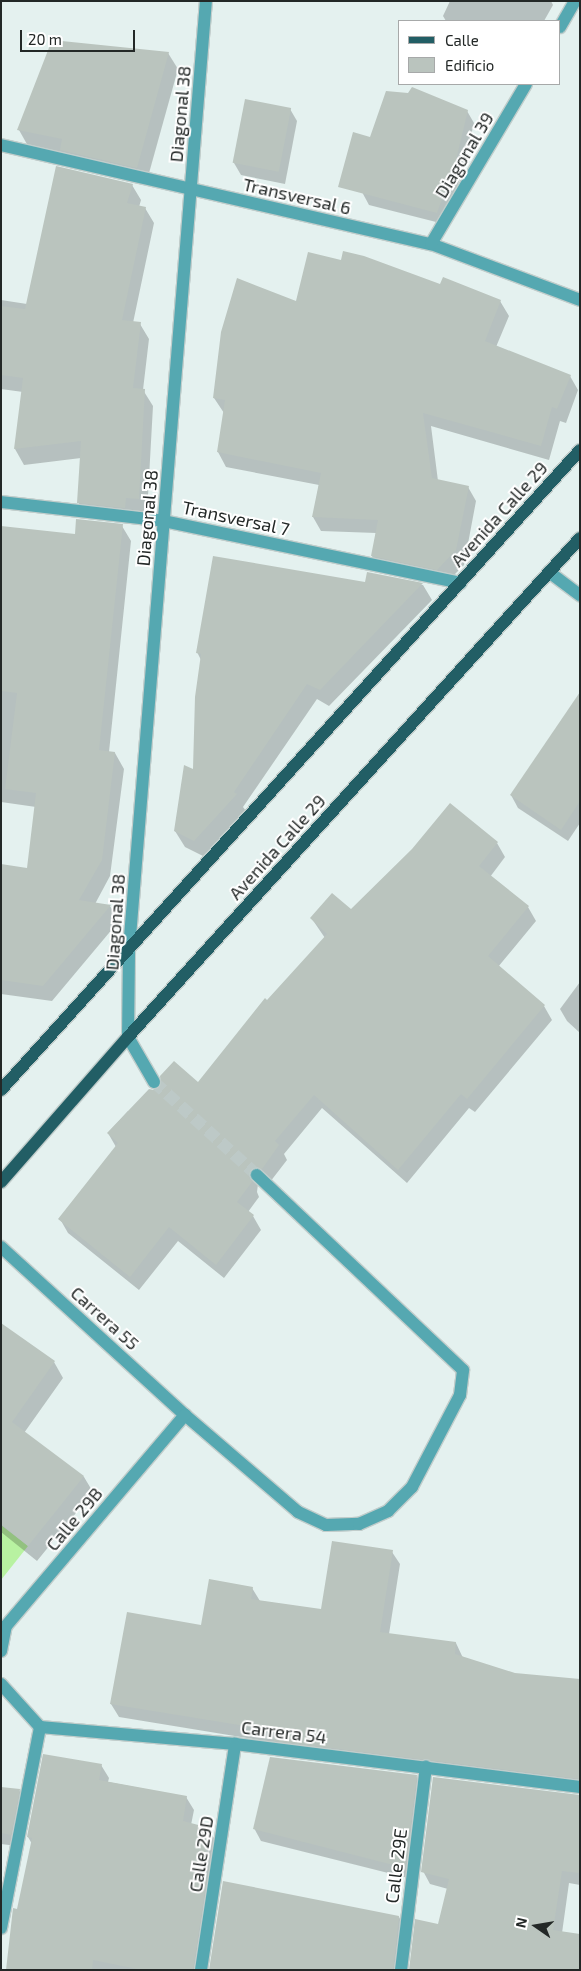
<!DOCTYPE html>
<html>
<head>
<meta charset="utf-8">
<style>
  body { margin:0 }
  #map { position:relative; width:581px; height:1971px; overflow:hidden; background:#e4f1ef; font-family:"Exo 2",sans-serif }
  div>[style] { position:absolute }
  [style*='--x'] { left:calc(var(--x)*1px); top:calc(var(--y)*1px); width:calc(var(--w)*1px); rotate:calc(var(--a)*1deg) }
  .green>* { inset:0; background:#b8f2a1 }
  .shadow>* { inset:0; background:#0003 }
  .building>* { inset:0; background:#bac4be; transform-origin:0 0 }
  .minor-tunnel>* { height:12px; margin-top:-6px; transform-origin:0; background:repeating-linear-gradient(90deg,#bdc9c7 0 12px,transparent 0 18px) }
  .roads { filter:drop-shadow(1px 0 #c1cdcb) drop-shadow(-1px 0 #c1cdcb) drop-shadow(0 1px #c1cdcb) drop-shadow(0 -1px #c1cdcb) }
  .minor>* { height:12px; margin:-6px; padding:0 6px; transform-origin:6px; border-radius:6px; background:#55a8b1 }
  .major>* { height:12px; margin:-6px; padding:0 6px; transform-origin:6px; border-radius:6px; background:#225e65 }
  span { translate:-50% -50%; white-space:nowrap; text-align:center; line-height:1.15; -webkit-text-stroke:4px #fff; paint-order:stroke }
  .street-label { font-size:18px; color:#232827 }
  .frame { position:absolute; inset:0; border:2px solid #232827; pointer-events:none }
  .legend { position:absolute; left:398px; top:20px; width:162px; height:65px; box-sizing:border-box; background:#fff; border:1px solid #a7a9a9; margin:0; padding:6px 9px; list-style:none; font-size:15px; color:#232827 }
  .legend li { display:flex; align-items:center; gap:10px; height:25px }
  .legend b { width:25px; border:1px solid #a7a9a9 }
  .north { position:absolute; left:511px; top:1901px; width:50px; height:50px; -webkit-text-stroke:4px #fff; paint-order:stroke; rotate:283deg; font-size:14px; font-weight:700; line-height:20px; text-align:center; color:#232827 }
  .north::after { content:''; display:block; margin:auto; width:18px; height:22px; background:#232827; clip-path:polygon(50% 0,100% 100%,50% 72%,0 100%) }
  .scale { position:absolute; left:20px; top:30px; width:115px; height:22px; box-sizing:border-box; border:2px solid #232827; border-top:0; padding-left:6px; font-size:15px; line-height:18px; white-space:nowrap; color:#232827; -webkit-text-stroke:4px #fff; paint-order:stroke }
</style>
</head>
<body>
<div id="map">
  <div class="green">
    <div style="clip-path:polygon(1px 1525px,28px 1546px,1px 1580px)"></div>
  </div>
  <div class="shadow">
    <div style="clip-path:polygon(450px 1px,551px 1px,553px 5px,544px 21px,446px 21px,443px 16px)"></div>
    <div style="clip-path:polygon(168px 53px,178px 69px,146px 184px,28px 146px,19px 130px)"></div>
    <div style="clip-path:polygon(290px 109px,297px 121px,285px 184px,241px 175px,234px 163px)"></div>
    <div style="clip-path:polygon(467px 111px,474px 123px,462px 173px,444px 224px,369px 205px,362px 192px)"></div>
    <div style="clip-path:polygon(132px 185px,141px 200px,139px 207px,145px 208px,154px 223px,133px 323px,140px 324px,149px 339px,143px 390px,153px 406px,147px 514px,87px 518px,78px 502px,81px 458px,24px 465px,15px 449px,23px 392px,1px 389px,1px 300px,27px 304px)"></div>
    <div style="clip-path:polygon(441px 285px,500px 301px,509px 316px,496px 347px,570px 376px,578px 390px,566px 423px,560px 421px,549px 460px,431px 426px,438px 481px,468px 487px,476px 501px,464px 565px,445px 584px,380px 570px,372px 556px,376px 533px,321px 531px,313px 517px,319px 485px,226px 467px,218px 452px,224px 413px,214px 398px,296px 303px)"></div>
    <div style="clip-path:polygon(122px 526px,131px 541px,109px 752px,115px 753px,124px 769px,110px 876px,95px 904px,110px 906px,119px 921px,52px 1001px,1px 994px,1px 866px,28px 869px,36px 807px,1px 802px,1px 527px,76px 536px)"></div>
    <div style="clip-path:polygon(368px 573px,423px 585px,432px 600px,329px 706px,317px 699px,243px 807px,246px 811px,203px 856px,185px 847px,175px 831px,194px 772px,201px 660px,197px 652px,366px 583px)"></div>
    <div style="clip-path:polygon(580px 732px,580px 823px,568px 841px,518px 808px,511px 795px)"></div>
    <div style="clip-path:polygon(497px 843px,505px 857px,490px 877px,528px 907px,536px 921px,498px 967px,544px 1006px,552px 1020px,475px 1112px,469px 1108px,407px 1183px,322px 1108px,284px 1154px,287px 1160px,270px 1182px,258px 1184px,257px 1192px,259px 1197px,248px 1212px,253px 1216px,261px 1230px,224px 1278px,178px 1241px,139px 1290px,68px 1233px,60px 1219px,116px 1147px,108px 1133px,128px 1111px,130px 1113px,155px 1091px,198px 1083px,267px 1001px,325px 938px,312px 919px,351px 910px)"></div>
    <div style="clip-path:polygon(580px 982px,580px 1033px,567px 1021px,560px 1009px)"></div>
    <div style="clip-path:polygon(1px 1325px,54px 1362px,63px 1378px,24px 1433px,84px 1477px,93px 1492px,37px 1561px,1px 1532px)"></div>
    <div style="clip-path:polygon(392px 1552px,400px 1564px,389px 1634px,456px 1643px,463px 1658px,515px 1674px,580px 1681px,580px 1790px,283px 1753px,277px 1743px,119px 1717px,111px 1704px,202px 1626px,252px 1588px,260px 1601px,322px 1610px)"></div>
    <div style="clip-path:polygon(101px 1765px,109px 1778px,108px 1782px,186px 1797px,194px 1810px,191px 1825px,209px 1829px,216px 1842px,202px 1970px,8px 1970px,32px 1844px,28px 1837px)"></div>
    <div style="clip-path:polygon(416px 1776px,423px 1788px,412px 1879px,261px 1841px,254px 1828px)"></div>
    <div style="clip-path:polygon(1px 1788px,19px 1790px,26px 1803px,17px 1846px,1px 1844px)"></div>
    <div style="clip-path:polygon(580px 1796px,580px 1885px,569px 1883px,562px 1933px,439px 1925px,448px 1889px,430px 1884px,423px 1871px)"></div>
    <div style="clip-path:polygon(399px 1917px,406px 1930px,401px 1970px,211px 1970px)"></div>
  </div>
  <div class="building">
    <div style="clip-path:polygon(52px 40px,169px 52px,137px 168px,60px 150px,62px 139px,17px 130px)"></div>
    <div style="clip-path:polygon(412px 87px,468px 110px,456px 160px,437px 213px,338px 187px,353px 132px,370px 137px,386px 91px,408px 93px)"></div>
    <div style="left:245px;top:99px;width:47px;height:65px;rotate:11deg"></div>
    <div style="clip-path:polygon(56px 166px,133px 184px,127px 203px,146px 207px,122px 320px,141px 322px,133px 388px,145px 389px,139px 499px,126px 498px,125px 508px,77px 503px,81px 441px,14px 449px,23px 378px,1px 375px,1px 306px,25px 309px)"></div>
    <div style="clip-path:polygon(343px 251px,364px 256px,440px 284px,443px 277px,501px 300px,485px 341px,571px 375px,557px 409px,552px 407px,541px 446px,423px 413px,432px 478px,469px 486px,456px 550px,437px 570px,371px 556px,378px 520px,312px 517px,321px 473px,217px 452px,225px 400px,213px 398px,221px 332px,237px 278px,296px 301px,308px 252px,341px 260px)"></div>
    <div style="clip-path:polygon(76px 519px,123px 524px,99px 750px,115px 752px,102px 860px,79px 900px,111px 905px,43px 986px,1px 980px,1px 864px,27px 868px,36px 793px,5px 789px,17px 693px,1px 691px,1px 526px,75px 534px)"></div>
    <div style="clip-path:polygon(213px 556px,365px 582px,367px 572px,423px 583px,320px 690px,307px 684px,234px 792px,237px 794px,194px 841px,174px 831px,184px 765px,193px 769px,195px 697px,201px 654px,196px 653px)"></div>
    <div style="clip-path:polygon(580px 692px,580px 801px,561px 830px,510px 795px)"></div>
    <div style="clip-path:polygon(450px 803px,498px 842px,479px 866px,529px 906px,488px 956px,545px 1005px,467px 1099px,461px 1094px,398px 1170px,314px 1095px,275px 1141px,279px 1145px,262px 1169px,255px 1167px,251px 1170px,249px 1177px,252px 1182px,237px 1202px,254px 1215px,216px 1265px,169px 1227px,130px 1277px,58px 1219px,118px 1143px,107px 1133px,149px 1089px,154px 1090px,161px 1086px,160px 1076px,174px 1061px,198px 1082px,265px 998px,267px 1000px,327px 934px,310px 918px,332px 893px,351px 909px,412px 849px)"></div>
    <div style="clip-path:polygon(1px 1323px,55px 1361px,12px 1422px,84px 1476px,28px 1546px,1px 1524px)"></div>
    <div style="clip-path:polygon(332px 1541px,393px 1550px,380px 1632px,456px 1642px,455px 1654px,515px 1673px,580px 1679px,580px 1779px,274px 1741px,276px 1731px,110px 1704px,127px 1612px,201px 1625px,209px 1579px,253px 1587px,251px 1599px,321px 1609px)"></div>
    <div style="clip-path:polygon(43px 1754px,102px 1764px,99px 1780px,187px 1796px,183px 1821px,210px 1828px,202px 1877px,207px 1878px,193px 1970px,142px 1970px,93px 1960px,92px 1970px,6px 1970px,13px 1908px,17px 1909px,32px 1838px,27px 1837px)"></div>
    <div style="clip-path:polygon(270px 1757px,417px 1775px,405px 1868px,253px 1829px)"></div>
    <div style="clip-path:polygon(433px 1777px,580px 1795px,580px 1873px,562px 1871px,553px 1930px,580px 1934px,580px 1970px,409px 1970px,415px 1919px,438px 1924px,449px 1879px,421px 1872px)"></div>
    <div style="clip-path:polygon(1px 1787px,20px 1789px,11px 1835px,1px 1833px)"></div>
    <div style="clip-path:polygon(223px 1881px,399px 1916px,393px 1970px,209px 1970px)"></div>
  </div>
  <div class="minor-tunnel">
    <div style="--x:154;--y:1082;--w:139;--a:42.1"></div>
  </div>
  <div class="roads">
    <div class="minor">
      <div style="--x:560;--y:27;--w:30;--a:-60"></div>
      <div style="--x:1;--y:145;--w:441;--a:13"></div>
      <div style="--x:431;--y:244;--w:159;--a:20.6"></div>
      <div style="--x:431;--y:244;--w:186;--a:-59.3"></div>
      <div style="--x:1;--y:502;--w:164;--a:6.6"></div>
      <div style="--x:164;--y:521;--w:303;--a:11.8"></div>
      <div style="--x:549;--y:572;--w:39;--a:37"></div>
      <div style="--x:154;--y:1082;--w:52;--a:-120"></div>
      <div style="--x:128;--y:1037;--w:88;--a:-89.3"></div>
      <div style="--x:129;--y:949;--w:951;--a:-85.36"></div>
      <div style="--x:1;--y:1247;--w:249;--a:42.4"></div>
      <div style="--x:185;--y:1415;--w:149;--a:40.6"></div>
      <div style="--x:298;--y:1512;--w:31;--a:25"></div>
      <div style="--x:326;--y:1525;--w:33;--a:-2"></div>
      <div style="--x:359;--y:1524;--w:32;--a:-24"></div>
      <div style="--x:388;--y:1511;--w:34;--a:-45"></div>
      <div style="--x:412;--y:1487;--w:104;--a:-62.4"></div>
      <div style="--x:460;--y:1395;--w:25;--a:-83"></div>
      <div style="--x:463;--y:1370;--w:284;--a:-136.6"></div>
      <div style="--x:1;--y:1651;--w:25;--a:-79"></div>
      <div style="--x:6;--y:1626;--w:277;--a:-49.7"></div>
      <div style="--x:1;--y:1684;--w:58;--a:47.8"></div>
      <div style="--x:40;--y:1727;--w:196;--a:5"></div>
      <div style="--x:235;--y:1744;--w:348;--a:7.1"></div>
      <div style="--x:1;--y:1928;--w:205;--a:-79"></div>
      <div style="--x:201;--y:1970;--w:229;--a:-81.4"></div>
      <div style="--x:401;--y:1970;--w:205;--a:-83"></div>
    </div>
    <div class="major">
      <div style="--x:1;--y:1090;--w:863;--a:-47.86"></div>
      <div style="--x:1;--y:1182;--w:193;--a:-48.8"></div>
      <div style="--x:128;--y:1037;--w:673;--a:-47.83"></div>
    </div>
  </div>
  <div class="street-label">
    <span style="left:180px;top:114px;rotate:-85deg">Diagonal 38</span>
    <span style="left:464px;top:155px;rotate:-59deg">Diagonal 39</span>
    <span style="left:297px;top:196px;rotate:13deg">Transversal 6</span>
    <span style="left:499px;top:514px;rotate:-48deg">Avenida Calle 29</span>
    <span style="left:147px;top:518px;rotate:-85deg">Diagonal 38</span>
    <span style="left:236px;top:518px;rotate:12deg">Transversal 7</span>
    <span style="left:277px;top:847px;rotate:-48deg">Avenida Calle 29</span>
    <span style="left:115px;top:922px;rotate:-86deg">Diagonal 38</span>
    <span style="left:105px;top:1318px;rotate:42deg">Carrera 55</span>
    <span style="left:74px;top:1519px;rotate:-50deg">Calle 29B</span>
    <span style="left:284px;top:1732px;rotate:7deg">Carrera 54</span>
    <span style="left:201px;top:1854px;rotate:-81deg">Calle 29D</span>
    <span style="left:396px;top:1866px;rotate:-83deg">Calle 29E</span>
  </div>
  <div class="frame"></div>
  <ul class="legend">
  <li><b style="height:6px;background:#225e65"></b>Calle</li>
  <li><b style="height:14px;background:#bac4be"></b>Edificio</li>
  </ul>
  <div class="north">N</div>
  <div class="scale">20 m</div>
</div>
</body>
</html>
